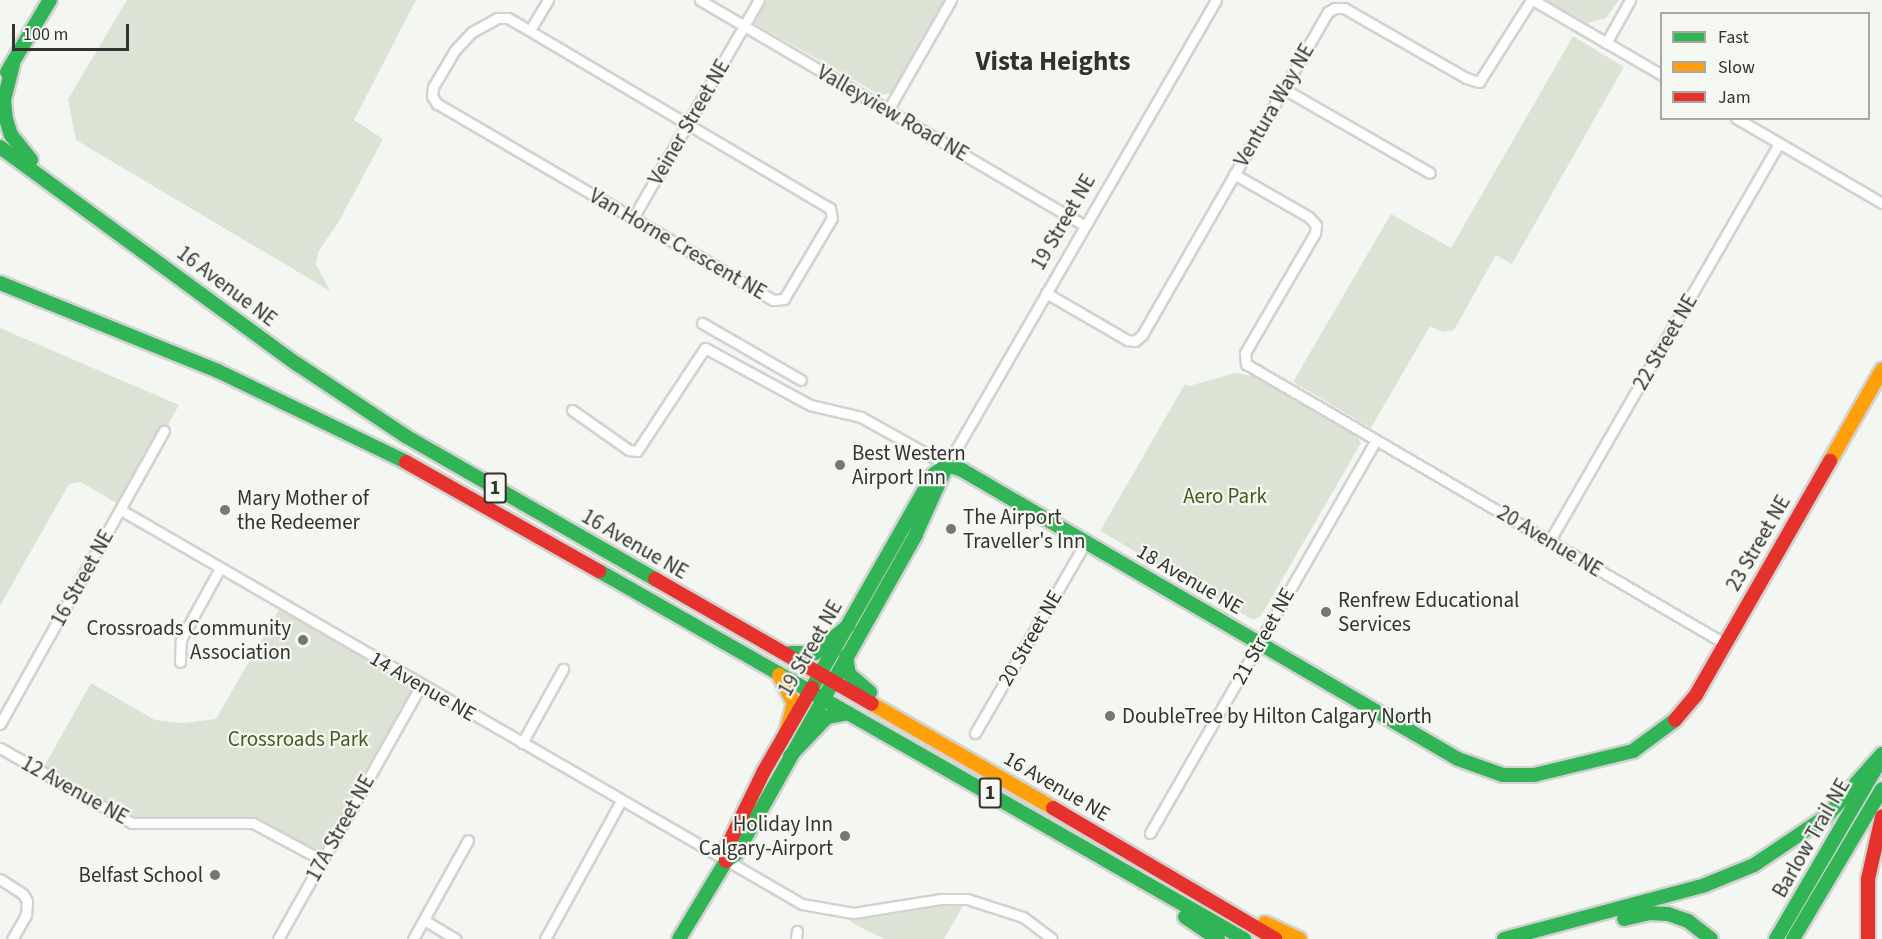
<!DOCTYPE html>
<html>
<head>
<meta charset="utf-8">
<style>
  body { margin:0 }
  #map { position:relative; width:1882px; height:939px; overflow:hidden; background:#f4f6f2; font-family:"Source Sans 3",sans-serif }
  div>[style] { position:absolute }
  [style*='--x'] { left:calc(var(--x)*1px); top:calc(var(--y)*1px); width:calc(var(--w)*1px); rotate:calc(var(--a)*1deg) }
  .green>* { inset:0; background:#dde3d4 }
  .roads { filter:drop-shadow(2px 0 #d2d3d0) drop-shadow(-2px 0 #d2d3d0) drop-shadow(0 2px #d2d3d0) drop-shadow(0 -2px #d2d3d0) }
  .street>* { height:9px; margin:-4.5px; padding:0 4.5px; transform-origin:4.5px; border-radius:4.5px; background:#fdfefd }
  .fast>* { height:14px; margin:-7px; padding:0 7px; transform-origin:7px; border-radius:7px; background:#30b455 }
  .slow>* { height:14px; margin:-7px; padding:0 7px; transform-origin:7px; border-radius:7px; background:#ff9f0a }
  .jam>* { height:14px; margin:-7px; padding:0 7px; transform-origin:7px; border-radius:7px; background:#e5322d }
  .dots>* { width:16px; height:16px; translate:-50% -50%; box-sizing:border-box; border:3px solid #f5f7f1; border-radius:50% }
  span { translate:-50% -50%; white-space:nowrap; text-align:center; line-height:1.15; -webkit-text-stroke:4.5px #f5f7f1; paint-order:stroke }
  .shield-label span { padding:2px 4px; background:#f5f7f1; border:2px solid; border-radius:4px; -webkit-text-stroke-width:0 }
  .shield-label { font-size:20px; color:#323230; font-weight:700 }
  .street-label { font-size:21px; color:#323230 }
  .poi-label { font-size:21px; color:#323230 }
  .left { translate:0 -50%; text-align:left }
  .right { translate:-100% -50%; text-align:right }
  .park-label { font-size:21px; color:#49591d }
  .district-label { font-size:27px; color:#323230; font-weight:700 }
  .legend { position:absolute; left:1660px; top:12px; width:210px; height:108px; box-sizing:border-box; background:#f5f7f1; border:2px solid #a7a8a4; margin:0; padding:8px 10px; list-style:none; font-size:18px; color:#323230 }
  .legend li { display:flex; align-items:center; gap:12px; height:30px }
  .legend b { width:30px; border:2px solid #a7a8a4 }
  .scale { position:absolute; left:12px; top:24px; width:117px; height:27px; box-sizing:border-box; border:3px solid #323230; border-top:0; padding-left:8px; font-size:18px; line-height:21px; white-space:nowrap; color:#323230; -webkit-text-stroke:4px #f5f7f1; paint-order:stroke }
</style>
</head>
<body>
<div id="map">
  <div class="green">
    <div style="clip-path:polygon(127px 0,416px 0,354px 120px,383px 139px,338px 223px,318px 252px,316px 264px,330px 291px,76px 140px,68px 99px)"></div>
    <div style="clip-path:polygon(765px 0,945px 0,891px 93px,880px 95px,752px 22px)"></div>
    <div style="clip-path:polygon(1546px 0,1619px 0,1606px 18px,1587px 23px)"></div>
    <div style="clip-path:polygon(1573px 36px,1624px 67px,1512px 264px,1496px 255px,1454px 330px,1443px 332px,1430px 326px,1371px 428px,1293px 382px,1391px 214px,1451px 248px)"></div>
    <div style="clip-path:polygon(0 328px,179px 405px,121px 510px,116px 503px,81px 482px,69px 484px,0 606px)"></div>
    <div style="clip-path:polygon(1235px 373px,1253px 376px,1356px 436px,1361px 443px,1261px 616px,1253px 620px,1100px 531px,1185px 384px,1189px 386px)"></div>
    <div style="clip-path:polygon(282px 604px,421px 685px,322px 860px,262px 826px,140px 825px,41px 772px,91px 683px,155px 720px,183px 723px,216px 719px)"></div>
    <div style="clip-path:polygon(967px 899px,944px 939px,884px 939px,854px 924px,841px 913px)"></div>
  </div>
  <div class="roads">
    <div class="street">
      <div style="--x:700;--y:0;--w:446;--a:30.4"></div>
      <div style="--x:1533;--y:0;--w:149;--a:30.2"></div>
      <div style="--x:497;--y:18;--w:11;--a:0"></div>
      <div style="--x:508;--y:18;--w:14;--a:30"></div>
      <div style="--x:520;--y:25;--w:360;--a:30.6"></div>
      <div style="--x:830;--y:208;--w:10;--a:79"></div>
      <div style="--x:832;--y:218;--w:94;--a:120.7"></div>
      <div style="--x:784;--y:299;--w:11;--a:175"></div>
      <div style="--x:773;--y:300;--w:389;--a:-149.7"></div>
      <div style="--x:437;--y:104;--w:9;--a:-122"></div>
      <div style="--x:432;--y:96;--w:9;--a:-84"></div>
      <div style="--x:433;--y:87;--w:43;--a:-59.3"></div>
      <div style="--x:455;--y:50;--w:25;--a:-47"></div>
      <div style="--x:472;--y:32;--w:29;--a:-29"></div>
      <div style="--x:530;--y:30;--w:35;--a:-59"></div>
      <div style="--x:1606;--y:43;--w:49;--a:-60.8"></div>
      <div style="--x:1284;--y:89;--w:168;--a:29.9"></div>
      <div style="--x:888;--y:110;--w:127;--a:-60.2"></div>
      <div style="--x:1736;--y:118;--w:169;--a:30.2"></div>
      <div style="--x:1234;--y:174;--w:86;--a:29.8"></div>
      <div style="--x:1309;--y:217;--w:11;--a:49"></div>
      <div style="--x:1316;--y:225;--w:8;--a:97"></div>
      <div style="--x:1315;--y:233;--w:139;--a:120.3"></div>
      <div style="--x:1245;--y:353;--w:11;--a:85"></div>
      <div style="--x:1246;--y:364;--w:553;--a:30.27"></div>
      <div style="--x:633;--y:218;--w:252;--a:-60"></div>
      <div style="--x:1046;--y:293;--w:94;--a:30.1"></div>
      <div style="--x:1127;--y:340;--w:8;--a:7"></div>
      <div style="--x:1135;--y:341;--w:9;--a:-41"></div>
      <div style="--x:1142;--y:335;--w:373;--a:-60.1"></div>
      <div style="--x:1328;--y:12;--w:8;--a:-30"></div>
      <div style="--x:1335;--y:8;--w:9;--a:0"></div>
      <div style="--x:1344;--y:8;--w:141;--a:29.8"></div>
      <div style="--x:1466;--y:78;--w:14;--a:17"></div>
      <div style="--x:1479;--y:82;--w:97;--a:-57.6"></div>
      <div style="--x:702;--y:323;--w:114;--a:29.9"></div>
      <div style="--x:572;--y:410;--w:70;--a:35.1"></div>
      <div style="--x:629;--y:450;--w:8;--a:7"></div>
      <div style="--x:637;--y:451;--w:123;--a:-56.6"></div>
      <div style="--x:705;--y:348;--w:119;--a:28.5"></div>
      <div style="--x:810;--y:405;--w:52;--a:13.2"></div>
      <div style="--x:861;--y:417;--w:98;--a:29.2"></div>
      <div style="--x:947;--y:465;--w:537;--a:-59.95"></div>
      <div style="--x:121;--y:510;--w:787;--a:30.05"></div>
      <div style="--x:802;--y:904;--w:52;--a:10"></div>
      <div style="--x:853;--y:913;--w:88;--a:-9.1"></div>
      <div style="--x:940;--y:899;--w:27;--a:0"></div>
      <div style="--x:967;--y:899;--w:59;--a:17.8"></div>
      <div style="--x:1023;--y:917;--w:36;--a:37"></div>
      <div style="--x:1550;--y:540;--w:458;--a:-60"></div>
      <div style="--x:180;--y:662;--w:23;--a:-88"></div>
      <div style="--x:181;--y:639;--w:81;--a:-61.2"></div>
      <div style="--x:0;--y:724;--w:336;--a:-60.8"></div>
      <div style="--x:975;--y:733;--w:220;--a:-59.9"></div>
      <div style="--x:522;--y:743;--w:85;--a:-61"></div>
      <div style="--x:0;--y:748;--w:152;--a:29.6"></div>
      <div style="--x:132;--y:823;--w:121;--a:0"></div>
      <div style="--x:253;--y:823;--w:78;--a:28.2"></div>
      <div style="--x:1150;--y:833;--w:453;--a:-60.1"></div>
      <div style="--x:0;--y:879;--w:27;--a:33"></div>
      <div style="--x:23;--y:894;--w:8;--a:60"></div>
      <div style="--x:27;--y:901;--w:14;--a:94"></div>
      <div style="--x:26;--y:915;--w:28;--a:120"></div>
      <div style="--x:424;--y:920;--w:37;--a:31"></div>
      <div style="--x:278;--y:939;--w:291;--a:-60.6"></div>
      <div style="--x:413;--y:939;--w:113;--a:-60.9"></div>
      <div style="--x:545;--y:939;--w:158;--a:-61.2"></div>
      <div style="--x:796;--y:939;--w:8;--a:-83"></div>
    </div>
    <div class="fast">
      <div style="--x:13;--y:64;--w:38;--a:104"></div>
      <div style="--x:4;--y:101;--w:18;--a:84"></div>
      <div style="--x:6;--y:119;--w:17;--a:73"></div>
      <div style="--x:11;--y:135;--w:32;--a:51"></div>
      <div style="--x:7;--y:72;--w:84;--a:-59.2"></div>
      <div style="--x:0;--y:147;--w:368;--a:36.2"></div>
      <div style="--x:297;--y:364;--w:132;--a:33.6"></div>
      <div style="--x:407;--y:437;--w:286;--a:29.8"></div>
      <div style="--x:0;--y:283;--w:235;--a:22"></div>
      <div style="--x:218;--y:371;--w:209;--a:25.8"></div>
      <div style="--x:947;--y:465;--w:16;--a:18"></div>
      <div style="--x:962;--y:470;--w:574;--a:30.23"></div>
      <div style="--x:1458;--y:759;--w:48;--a:19.6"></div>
      <div style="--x:1503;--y:775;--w:31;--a:0"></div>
      <div style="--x:1534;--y:775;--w:102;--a:-13.6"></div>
      <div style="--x:1633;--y:751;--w:52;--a:-36.4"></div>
      <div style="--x:599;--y:571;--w:743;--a:29.71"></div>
      <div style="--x:790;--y:653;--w:25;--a:0"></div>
      <div style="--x:815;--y:653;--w:43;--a:-39.3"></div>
      <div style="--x:846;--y:656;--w:18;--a:81"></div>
      <div style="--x:849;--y:674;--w:28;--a:41"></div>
      <div style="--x:812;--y:688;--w:245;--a:-60.4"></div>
      <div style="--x:933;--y:475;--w:17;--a:-36"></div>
      <div style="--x:790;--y:756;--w:54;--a:-46.5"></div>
      <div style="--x:827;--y:717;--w:22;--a:-10"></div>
      <div style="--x:1185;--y:917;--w:40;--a:34"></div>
      <div style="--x:1624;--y:919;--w:26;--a:-13"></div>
      <div style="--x:1649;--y:913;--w:19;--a:3"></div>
      <div style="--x:1668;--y:914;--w:21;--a:19"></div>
      <div style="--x:1688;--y:921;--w:29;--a:38"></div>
      <div style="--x:679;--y:939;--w:91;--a:-58.9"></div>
      <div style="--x:726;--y:861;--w:12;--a:-35"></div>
      <div style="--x:736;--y:854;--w:367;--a:-60.6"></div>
      <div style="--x:916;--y:534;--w:76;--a:-65.8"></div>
      <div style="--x:1504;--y:939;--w:208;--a:-15"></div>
      <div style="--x:1705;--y:885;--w:53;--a:-22.2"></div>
      <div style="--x:1754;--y:865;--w:88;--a:-33.9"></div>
      <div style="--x:1827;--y:816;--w:83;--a:-48.4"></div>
      <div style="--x:1776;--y:939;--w:200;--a:-59.7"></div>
      <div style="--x:1793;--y:939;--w:174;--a:-59.3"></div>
    </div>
    <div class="slow">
      <div style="--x:1830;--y:461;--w:105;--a:-60.3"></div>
      <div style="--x:779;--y:675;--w:32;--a:62"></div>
      <div style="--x:794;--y:703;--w:31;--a:105"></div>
      <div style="--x:872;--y:704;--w:209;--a:29.9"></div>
      <div style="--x:1265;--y:923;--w:38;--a:25"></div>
    </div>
    <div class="jam">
      <div style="--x:406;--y:462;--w:222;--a:29.5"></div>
      <div style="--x:655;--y:579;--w:250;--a:29.9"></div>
      <div style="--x:1675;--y:720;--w:33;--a:-50"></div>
      <div style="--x:1696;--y:695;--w:270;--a:-60.2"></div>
      <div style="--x:1053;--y:808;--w:258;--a:30.5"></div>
      <div style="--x:726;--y:861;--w:12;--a:-90"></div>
      <div style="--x:726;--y:849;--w:87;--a:-64"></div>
      <div style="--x:764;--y:771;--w:96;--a:-60"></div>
      <div style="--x:1868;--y:939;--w:60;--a:-90"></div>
      <div style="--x:1868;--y:879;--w:64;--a:-77.3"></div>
    </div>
  </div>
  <div class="dots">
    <div style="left:840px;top:465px;background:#767774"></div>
    <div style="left:225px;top:510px;background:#767774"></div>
    <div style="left:951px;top:529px;background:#767774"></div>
    <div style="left:1326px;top:612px;background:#767774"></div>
    <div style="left:303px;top:640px;background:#767774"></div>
    <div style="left:1110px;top:716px;background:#767774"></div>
    <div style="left:845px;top:836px;background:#767774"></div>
    <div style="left:215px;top:875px;background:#767774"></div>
  </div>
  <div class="shield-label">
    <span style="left:495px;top:488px">1</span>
    <span style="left:990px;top:793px">1</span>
  </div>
  <div class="street-label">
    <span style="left:1274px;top:105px;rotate:-60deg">Ventura Way NE</span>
    <span style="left:893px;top:113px;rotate:30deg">Valleyview Road NE</span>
    <span style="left:689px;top:122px;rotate:-60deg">Veiner Street NE</span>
    <span style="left:1063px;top:222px;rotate:-60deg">19 Street NE</span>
    <span style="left:678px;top:244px;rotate:30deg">Van Horne Crescent NE</span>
    <span style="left:227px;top:286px;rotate:37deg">16 Avenue NE</span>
    <span style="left:1665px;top:342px;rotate:-60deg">22 Street NE</span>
    <span style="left:1550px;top:541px;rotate:31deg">20 Avenue NE</span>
    <span style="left:1758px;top:543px;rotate:-60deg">23 Street NE</span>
    <span style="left:635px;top:544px;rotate:30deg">16 Avenue NE</span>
    <span style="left:82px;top:578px;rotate:-61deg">16 Street NE</span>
    <span style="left:1190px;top:579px;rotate:30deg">18 Avenue NE</span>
    <span style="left:1263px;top:636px;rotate:-61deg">21 Street NE</span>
    <span style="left:1030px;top:638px;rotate:-60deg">20 Street NE</span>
    <span style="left:810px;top:648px;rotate:-60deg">19 Street NE</span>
    <span style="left:423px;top:686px;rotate:30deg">14 Avenue NE</span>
    <span style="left:1057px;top:786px;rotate:30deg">16 Avenue NE</span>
    <span style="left:75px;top:790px;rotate:29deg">12 Avenue NE</span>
    <span style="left:340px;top:828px;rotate:-61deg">17A Street NE</span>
    <span style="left:1811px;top:838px;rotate:-60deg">Barlow Trail NE</span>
  </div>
  <div class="poi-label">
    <span class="left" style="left:852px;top:465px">Best Western<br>Airport Inn</span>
    <span class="left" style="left:237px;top:510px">Mary Mother of<br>the Redeemer</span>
    <span class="left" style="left:963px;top:529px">The Airport<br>Traveller's Inn</span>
    <span class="left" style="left:1338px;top:612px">Renfrew Educational<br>Services</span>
    <span class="right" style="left:291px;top:640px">Crossroads Community<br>Association</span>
    <span class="left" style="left:1122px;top:716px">DoubleTree by Hilton Calgary North</span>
    <span class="right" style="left:833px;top:836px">Holiday Inn<br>Calgary-Airport</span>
    <span class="right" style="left:203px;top:875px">Belfast School</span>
  </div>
  <div class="park-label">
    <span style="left:1225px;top:496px">Aero Park</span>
    <span style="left:298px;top:739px">Crossroads Park</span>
  </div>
  <div class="district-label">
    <span style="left:1053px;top:62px">Vista Heights</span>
  </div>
  <ul class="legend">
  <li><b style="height:8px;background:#30b455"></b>Fast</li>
  <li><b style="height:8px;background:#ff9f0a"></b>Slow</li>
  <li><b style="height:8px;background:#e5322d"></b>Jam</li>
  </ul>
  <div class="scale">100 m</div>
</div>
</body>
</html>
